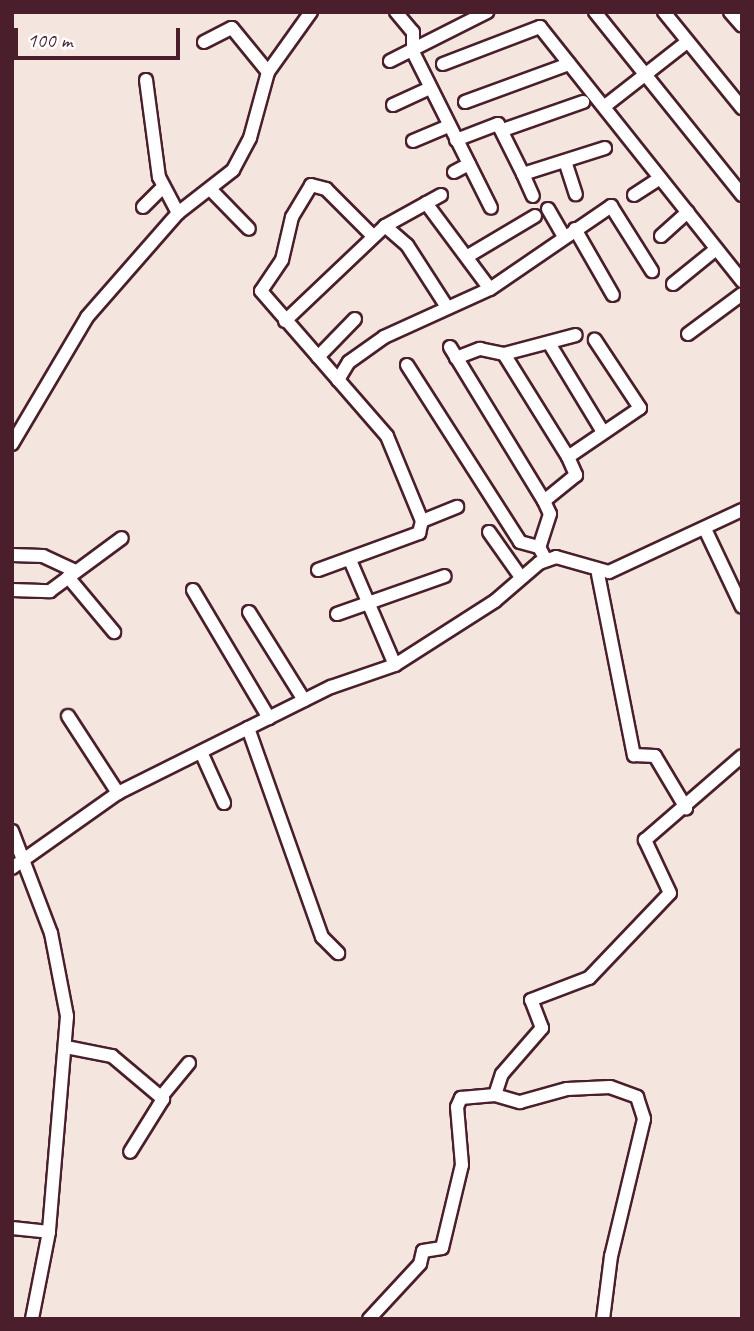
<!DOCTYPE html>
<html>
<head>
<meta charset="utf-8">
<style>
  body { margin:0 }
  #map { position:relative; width:754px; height:1331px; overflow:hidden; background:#f5e5df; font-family:Caveat,sans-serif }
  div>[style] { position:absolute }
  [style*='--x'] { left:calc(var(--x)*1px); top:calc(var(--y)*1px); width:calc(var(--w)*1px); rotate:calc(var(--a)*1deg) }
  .roads { filter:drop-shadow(2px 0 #4a1f2b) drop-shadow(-2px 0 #4a1f2b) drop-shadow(0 2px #4a1f2b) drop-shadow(0 -2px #4a1f2b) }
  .street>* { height:12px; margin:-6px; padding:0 6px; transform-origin:6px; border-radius:6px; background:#fff }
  span { translate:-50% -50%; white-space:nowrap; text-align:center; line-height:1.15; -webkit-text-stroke:5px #fff; paint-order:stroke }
  .frame { position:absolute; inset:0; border:14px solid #4a1f2b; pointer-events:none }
  .scale { position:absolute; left:14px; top:28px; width:166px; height:32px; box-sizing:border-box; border:4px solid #4a1f2b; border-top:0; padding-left:9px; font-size:21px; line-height:24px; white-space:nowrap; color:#4a1f2b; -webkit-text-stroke:5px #fff; paint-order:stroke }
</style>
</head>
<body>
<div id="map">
  <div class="roads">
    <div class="street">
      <div style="--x:396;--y:12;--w:26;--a:50"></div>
      <div style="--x:413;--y:32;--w:20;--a:90"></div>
      <div style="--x:413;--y:52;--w:174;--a:63.4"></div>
      <div style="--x:595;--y:12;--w:235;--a:51.2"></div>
      <div style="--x:664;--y:12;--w:124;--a:50.9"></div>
      <div style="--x:730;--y:12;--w:18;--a:49"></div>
      <div style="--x:204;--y:42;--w:31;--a:-27"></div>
      <div style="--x:232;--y:28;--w:57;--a:50.7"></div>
      <div style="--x:390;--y:61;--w:109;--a:-26.8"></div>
      <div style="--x:443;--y:64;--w:104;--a:-20.9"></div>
      <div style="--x:540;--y:27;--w:325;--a:51.5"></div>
      <div style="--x:146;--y:80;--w:98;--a:82.4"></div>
      <div style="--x:159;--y:177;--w:41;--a:62.2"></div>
      <div style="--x:465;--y:102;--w:111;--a:-20.1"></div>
      <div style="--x:393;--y:105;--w:41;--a:-24.7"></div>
      <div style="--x:605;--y:106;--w:104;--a:-38"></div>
      <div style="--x:503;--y:130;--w:85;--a:-19.3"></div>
      <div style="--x:456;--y:140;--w:45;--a:-20.9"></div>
      <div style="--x:498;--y:124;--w:56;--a:63.4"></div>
      <div style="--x:523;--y:174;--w:86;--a:-17.6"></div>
      <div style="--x:413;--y:141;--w:38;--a:-23"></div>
      <div style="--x:565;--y:161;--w:35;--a:72"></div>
      <div style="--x:454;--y:172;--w:17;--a:-28"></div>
      <div style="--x:523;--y:174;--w:24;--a:66"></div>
      <div style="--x:211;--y:190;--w:54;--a:45.7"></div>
      <div style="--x:634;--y:195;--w:31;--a:-33"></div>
      <div style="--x:426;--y:203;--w:107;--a:53.3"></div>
      <div style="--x:143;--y:207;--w:28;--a:-45"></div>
      <div style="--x:548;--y:209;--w:32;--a:60"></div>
      <div style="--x:385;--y:226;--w:29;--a:41"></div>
      <div style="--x:407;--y:245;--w:74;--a:57.2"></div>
      <div style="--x:575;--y:229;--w:76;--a:60.1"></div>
      <div style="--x:661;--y:236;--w:36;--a:-42"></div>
      <div style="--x:468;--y:256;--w:78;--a:-30.8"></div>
      <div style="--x:673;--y:284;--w:55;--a:-39.1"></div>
      <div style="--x:285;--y:321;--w:138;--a:-43.5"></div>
      <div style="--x:385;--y:226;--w:64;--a:-29"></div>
      <div style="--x:688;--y:334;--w:67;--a:-36.5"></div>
      <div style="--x:549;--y:343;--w:104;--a:58.8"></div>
      <div style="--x:450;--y:347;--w:180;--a:58.6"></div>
      <div style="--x:544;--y:501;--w:14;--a:65"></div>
      <div style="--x:550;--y:514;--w:35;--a:108"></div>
      <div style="--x:504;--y:354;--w:74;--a:-14.8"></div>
      <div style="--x:318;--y:357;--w:53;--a:-45.8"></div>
      <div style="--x:456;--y:358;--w:26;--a:-21"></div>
      <div style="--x:480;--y:349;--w:25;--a:12"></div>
      <div style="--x:504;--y:354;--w:121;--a:58.1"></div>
      <div style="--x:568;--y:457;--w:20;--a:66"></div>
      <div style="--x:576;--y:475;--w:41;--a:140.9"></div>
      <div style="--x:407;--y:365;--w:210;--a:57.4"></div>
      <div style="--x:520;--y:542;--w:20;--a:15"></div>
      <div style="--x:539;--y:547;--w:15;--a:62"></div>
      <div style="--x:338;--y:380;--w:21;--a:-59"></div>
      <div style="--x:349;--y:362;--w:43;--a:-35.5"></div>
      <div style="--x:384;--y:337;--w:116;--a:-24.4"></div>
      <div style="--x:490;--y:289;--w:147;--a:-34.4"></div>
      <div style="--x:611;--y:206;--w:77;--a:57.8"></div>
      <div style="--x:12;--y:444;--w:147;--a:-59.4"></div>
      <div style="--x:87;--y:317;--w:138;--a:-48.8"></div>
      <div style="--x:178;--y:213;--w:70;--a:-38"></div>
      <div style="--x:233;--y:170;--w:36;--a:-62"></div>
      <div style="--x:250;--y:138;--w:68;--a:-74.7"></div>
      <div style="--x:268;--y:72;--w:74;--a:-54.4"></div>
      <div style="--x:568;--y:457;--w:87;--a:-34.2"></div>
      <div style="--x:640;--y:408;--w:82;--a:-123.5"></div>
      <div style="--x:422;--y:521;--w:38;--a:-22"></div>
      <div style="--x:705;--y:529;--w:86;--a:64.6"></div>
      <div style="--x:489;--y:532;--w:54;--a:54.8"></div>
      <div style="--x:12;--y:555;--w:31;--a:2"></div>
      <div style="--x:43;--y:556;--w:35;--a:25"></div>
      <div style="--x:350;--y:560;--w:114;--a:66.8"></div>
      <div style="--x:318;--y:570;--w:108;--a:-20.1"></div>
      <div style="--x:419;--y:533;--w:12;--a:-76"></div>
      <div style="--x:422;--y:521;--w:92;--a:-112.4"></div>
      <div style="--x:387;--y:436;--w:192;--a:-131"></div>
      <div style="--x:261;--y:291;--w:37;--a:-56"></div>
      <div style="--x:282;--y:260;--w:44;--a:-76.9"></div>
      <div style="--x:292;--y:217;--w:37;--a:-59"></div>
      <div style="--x:311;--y:185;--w:16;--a:15"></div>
      <div style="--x:326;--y:189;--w:66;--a:45"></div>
      <div style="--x:598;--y:574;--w:185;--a:78.8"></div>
      <div style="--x:634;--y:755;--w:21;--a:3"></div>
      <div style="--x:655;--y:756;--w:61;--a:59.2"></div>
      <div style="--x:68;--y:577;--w:72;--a:50.1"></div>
      <div style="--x:12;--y:590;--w:38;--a:2"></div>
      <div style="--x:50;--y:591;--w:89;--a:-36.4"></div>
      <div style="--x:193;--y:590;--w:149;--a:59.3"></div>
      <div style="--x:249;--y:612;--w:104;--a:58"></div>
      <div style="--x:337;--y:614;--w:114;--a:-19.4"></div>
      <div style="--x:68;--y:716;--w:92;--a:57"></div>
      <div style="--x:248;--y:728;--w:222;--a:70.5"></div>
      <div style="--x:322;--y:937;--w:23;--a:45"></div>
      <div style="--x:201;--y:752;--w:56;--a:65.7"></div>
      <div style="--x:12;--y:831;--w:109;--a:69.1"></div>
      <div style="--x:51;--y:933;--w:85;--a:79.1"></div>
      <div style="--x:67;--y:1016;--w:217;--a:94.8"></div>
      <div style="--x:49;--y:1232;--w:89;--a:101.1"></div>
      <div style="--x:12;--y:868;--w:130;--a:-35.3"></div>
      <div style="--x:118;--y:793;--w:238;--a:-26.5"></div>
      <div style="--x:331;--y:687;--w:68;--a:-19"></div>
      <div style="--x:395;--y:665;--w:119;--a:-32.6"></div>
      <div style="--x:495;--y:601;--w:58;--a:-40.8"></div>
      <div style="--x:539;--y:563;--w:18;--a:-19"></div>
      <div style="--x:556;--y:557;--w:55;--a:15.8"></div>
      <div style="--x:609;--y:572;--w:147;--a:-25"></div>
      <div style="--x:66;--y:1047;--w:47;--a:11.1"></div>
      <div style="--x:112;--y:1056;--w:67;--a:40.1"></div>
      <div style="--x:163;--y:1099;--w:62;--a:121.9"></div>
      <div style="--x:495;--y:1095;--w:22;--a:-72"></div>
      <div style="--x:502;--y:1074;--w:61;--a:-49"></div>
      <div style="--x:542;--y:1028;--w:30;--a:-111"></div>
      <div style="--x:531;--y:1000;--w:62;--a:-20.8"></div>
      <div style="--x:589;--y:978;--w:117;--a:-46.4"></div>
      <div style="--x:670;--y:893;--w:59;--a:-115.3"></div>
      <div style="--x:645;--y:840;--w:128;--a:-40.9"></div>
      <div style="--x:161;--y:1097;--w:44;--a:-50.5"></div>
      <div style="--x:12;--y:1228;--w:37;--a:6"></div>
      <div style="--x:369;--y:1319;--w:75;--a:-47.2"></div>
      <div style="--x:420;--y:1264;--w:13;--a:-77"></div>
      <div style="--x:423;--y:1251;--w:19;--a:-9"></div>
      <div style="--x:442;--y:1248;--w:85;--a:-76.5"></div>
      <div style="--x:462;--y:1165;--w:58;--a:-94.9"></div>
      <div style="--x:457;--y:1107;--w:10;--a:-66"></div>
      <div style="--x:461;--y:1098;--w:34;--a:-5"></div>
      <div style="--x:495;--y:1095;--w:26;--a:16"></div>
      <div style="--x:520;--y:1102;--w:49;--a:-15.5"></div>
      <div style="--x:567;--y:1089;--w:43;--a:-2.7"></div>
      <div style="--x:610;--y:1087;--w:29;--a:20"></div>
      <div style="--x:637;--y:1097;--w:23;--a:72"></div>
      <div style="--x:644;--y:1119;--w:141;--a:103.5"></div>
      <div style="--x:611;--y:1256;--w:64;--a:97.2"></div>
    </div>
  </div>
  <div class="frame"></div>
  <div class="scale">100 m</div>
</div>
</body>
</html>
